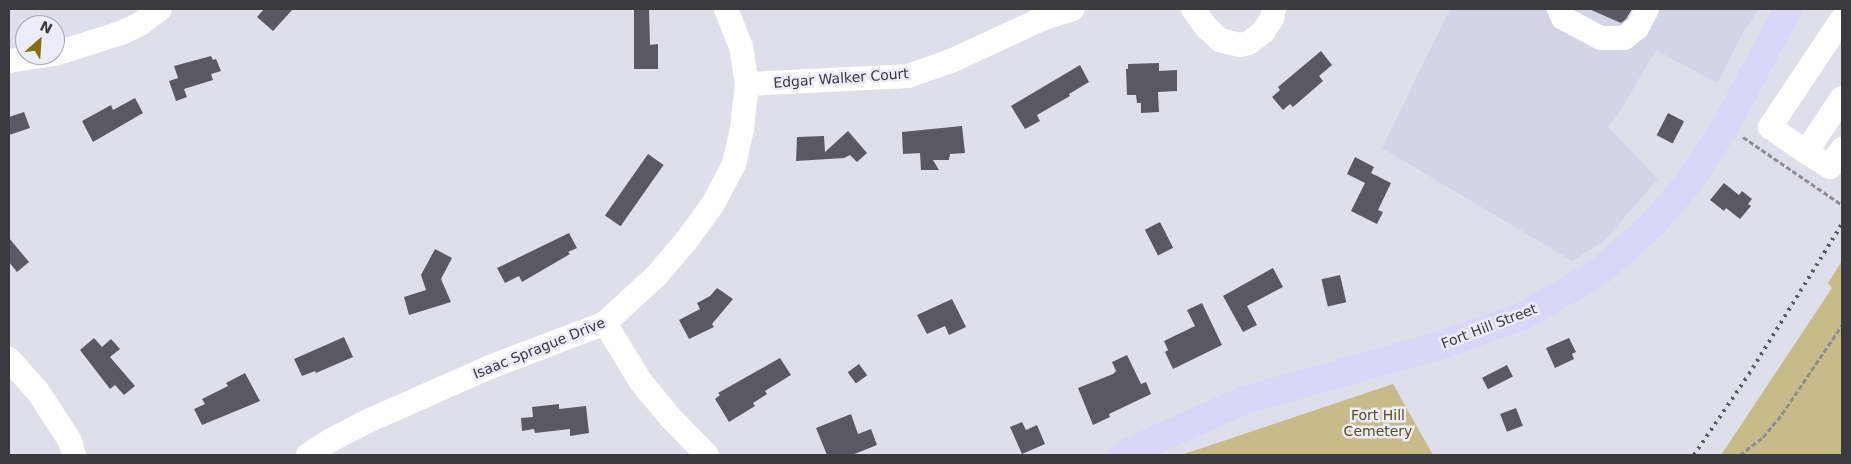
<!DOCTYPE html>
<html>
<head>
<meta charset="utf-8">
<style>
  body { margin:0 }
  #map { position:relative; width:1851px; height:464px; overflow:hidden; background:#dfdfeb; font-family:"DejaVu Sans",sans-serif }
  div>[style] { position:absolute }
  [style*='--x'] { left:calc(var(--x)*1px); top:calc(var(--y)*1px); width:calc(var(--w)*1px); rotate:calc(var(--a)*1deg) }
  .built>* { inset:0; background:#d4d4e7 }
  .green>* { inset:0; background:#c9bb89 }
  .building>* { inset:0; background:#5a5963; transform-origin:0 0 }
  .path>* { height:3px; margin-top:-1.5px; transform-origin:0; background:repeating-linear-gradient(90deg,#8d8c95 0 5px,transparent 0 7.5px) }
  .minor>* { height:24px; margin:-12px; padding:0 12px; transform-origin:12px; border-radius:12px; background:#fff }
  .major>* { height:28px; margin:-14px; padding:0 14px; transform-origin:14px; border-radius:14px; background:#d9d6f9 }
  .rail>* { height:4px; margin-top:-2px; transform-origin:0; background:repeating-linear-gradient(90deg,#5b5a61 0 2.5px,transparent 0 7.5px) }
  span { translate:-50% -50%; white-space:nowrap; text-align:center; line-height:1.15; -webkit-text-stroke:5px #edecf9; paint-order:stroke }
  .street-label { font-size:14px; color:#3b3a3f }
  .park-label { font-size:14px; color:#5c4d19 }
  .frame { position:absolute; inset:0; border:10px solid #3b3a3f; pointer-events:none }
  .north { position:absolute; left:15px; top:15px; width:50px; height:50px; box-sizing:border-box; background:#edecf9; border:1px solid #a6a5af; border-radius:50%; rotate:26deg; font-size:14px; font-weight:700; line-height:20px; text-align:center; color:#3b3a3f }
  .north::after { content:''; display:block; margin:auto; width:18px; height:22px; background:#856e0d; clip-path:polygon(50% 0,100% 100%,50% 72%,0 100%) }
</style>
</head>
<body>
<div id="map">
  <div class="built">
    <div style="clip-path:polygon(1450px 9px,1759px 9px,1744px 31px,1717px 83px,1656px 50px,1618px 115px,1608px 127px,1658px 179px,1604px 241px,1572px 261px,1382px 148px)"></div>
  </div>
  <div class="green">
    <div style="clip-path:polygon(1842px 261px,1842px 455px,1721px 455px,1832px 288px,1828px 283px)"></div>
    <div style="clip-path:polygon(1393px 384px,1433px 455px,1181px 455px,1226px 440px)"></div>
  </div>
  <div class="building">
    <div style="clip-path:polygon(264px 9px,293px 9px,273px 31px,257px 17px)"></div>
    <div style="clip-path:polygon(634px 9px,649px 9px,650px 45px,658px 44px,658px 69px,634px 69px)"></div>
    <div style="clip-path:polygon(1589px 9px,1632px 9px,1626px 19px,1621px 23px)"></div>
    <div style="clip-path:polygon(1321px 51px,1332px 65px,1319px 76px,1323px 81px,1293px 107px,1290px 104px,1283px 110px,1272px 97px,1280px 90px,1278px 87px)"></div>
    <div style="clip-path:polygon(211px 56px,213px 60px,216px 59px,221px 71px,211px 74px,213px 80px,184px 89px,187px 97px,176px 101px,169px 81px,178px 78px,174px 66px)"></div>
    <div style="clip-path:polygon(1159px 63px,1159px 71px,1177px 70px,1177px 91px,1158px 92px,1159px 112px,1141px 113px,1141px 103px,1137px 103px,1136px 95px,1127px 95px,1126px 69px,1128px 69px,1128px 64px)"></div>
    <div style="clip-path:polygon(1080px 65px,1089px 82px,1069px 94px,1070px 96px,1037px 115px,1040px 121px,1025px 129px,1011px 106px)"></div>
    <div style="clip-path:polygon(135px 98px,143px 113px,93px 142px,82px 121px,111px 105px,113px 110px)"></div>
    <div style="clip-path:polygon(24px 112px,30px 128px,9px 135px,9px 117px)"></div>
    <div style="left:1668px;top:113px;width:18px;height:25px;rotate:27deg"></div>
    <div style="clip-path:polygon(962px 126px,965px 153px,950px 154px,949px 160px,933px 160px,939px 170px,921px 170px,920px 153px,903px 154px,902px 132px)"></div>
    <div style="clip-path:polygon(848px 131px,867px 153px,857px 162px,850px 155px,844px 158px,796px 161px,797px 137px,824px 136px,825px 152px)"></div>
    <div style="left:648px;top:154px;width:19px;height:75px;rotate:35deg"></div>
    <div style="clip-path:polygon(1355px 157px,1374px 167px,1371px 173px,1391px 183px,1378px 210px,1383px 212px,1377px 224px,1351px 211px,1365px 183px,1347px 174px)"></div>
    <div style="clip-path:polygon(1724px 183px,1739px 195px,1742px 191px,1752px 199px,1748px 204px,1751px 206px,1740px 219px,1726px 208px,1724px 211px,1710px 200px)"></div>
    <div style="left:1160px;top:222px;width:29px;height:17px;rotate:63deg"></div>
    <div style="clip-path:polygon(569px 233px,577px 248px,568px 252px,570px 254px,522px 282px,519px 276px,505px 283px,497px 268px)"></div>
    <div style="clip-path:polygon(9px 238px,29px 262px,17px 272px,9px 262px)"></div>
    <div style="clip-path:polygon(435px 249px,452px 258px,441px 279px,451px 302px,409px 315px,404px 297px,426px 290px,421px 275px)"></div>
    <div style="clip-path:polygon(1273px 268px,1283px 287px,1247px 306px,1257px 325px,1243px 332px,1223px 296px)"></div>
    <div style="left:1340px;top:275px;width:28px;height:19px;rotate:77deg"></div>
    <div style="clip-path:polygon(717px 288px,733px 299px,712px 324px,714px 327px,689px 339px,679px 320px,700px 309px,697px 303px,710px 296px)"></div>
    <div style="clip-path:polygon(952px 299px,966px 327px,949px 335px,945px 326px,927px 334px,917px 315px)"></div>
    <div style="clip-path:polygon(1202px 303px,1222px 345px,1173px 369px,1165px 352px,1168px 350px,1164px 341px,1195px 326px,1187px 310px)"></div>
    <div style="clip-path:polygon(344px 337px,353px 357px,316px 373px,315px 371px,302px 376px,294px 359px)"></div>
    <div style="clip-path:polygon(94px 338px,102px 347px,111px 339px,120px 349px,110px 357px,135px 386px,124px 395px,115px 385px,110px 389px,80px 350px)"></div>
    <div style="clip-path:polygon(1569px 338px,1576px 352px,1572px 354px,1574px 359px,1555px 368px,1546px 348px)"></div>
    <div style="clip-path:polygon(1127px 355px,1141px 384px,1146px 382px,1151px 394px,1109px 414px,1110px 417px,1093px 425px,1078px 388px,1113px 374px,1116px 371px,1112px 362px)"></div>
    <div style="clip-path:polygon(780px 358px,791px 375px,765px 391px,767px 394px,753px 403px,755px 406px,729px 422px,715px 399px,720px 395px,718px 393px)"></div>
    <div style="left:859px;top:364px;width:14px;height:14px;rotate:54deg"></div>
    <div style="left:1507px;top:365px;width:13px;height:28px;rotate:63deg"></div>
    <div style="clip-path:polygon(245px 373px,260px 401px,202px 425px,194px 409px,205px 404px,202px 399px,228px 386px,226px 383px)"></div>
    <div style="clip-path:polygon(559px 404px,559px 409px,586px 406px,589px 433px,570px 436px,570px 429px,535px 433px,534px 429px,522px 431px,521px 418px,533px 417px,532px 407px)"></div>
    <div style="left:1516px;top:408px;width:19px;height:17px;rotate:69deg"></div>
    <div style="clip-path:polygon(851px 414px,858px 434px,871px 429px,877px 445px,852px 455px,827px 455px,816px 428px)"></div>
    <div style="clip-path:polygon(1022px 422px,1026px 430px,1037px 425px,1045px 444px,1022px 454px,1010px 427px)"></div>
  </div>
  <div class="path">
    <div style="--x:1743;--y:137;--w:119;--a:34.4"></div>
    <div style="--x:1740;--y:455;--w:29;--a:-38"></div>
    <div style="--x:1763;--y:437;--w:30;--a:-50"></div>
    <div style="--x:1782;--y:414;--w:107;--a:-56"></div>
  </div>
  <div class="minor">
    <div style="--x:1193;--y:9;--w:24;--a:54"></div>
    <div style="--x:1207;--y:28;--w:18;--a:43"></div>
    <div style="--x:1220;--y:40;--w:21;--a:14"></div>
    <div style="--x:1240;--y:45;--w:9;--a:-13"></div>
    <div style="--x:1249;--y:43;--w:18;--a:-38"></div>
    <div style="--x:1263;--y:32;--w:17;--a:-57"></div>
    <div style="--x:1272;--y:18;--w:9;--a:-77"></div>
    <div style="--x:1559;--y:9;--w:10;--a:66"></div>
    <div style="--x:1563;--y:18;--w:43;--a:27.8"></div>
    <div style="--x:1601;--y:38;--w:23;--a:0"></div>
    <div style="--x:1624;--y:38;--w:16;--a:-38"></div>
    <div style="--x:1637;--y:28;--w:21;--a:-62"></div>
    <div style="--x:1842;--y:19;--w:130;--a:123.7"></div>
    <div style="--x:1770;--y:127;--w:44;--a:34.8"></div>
    <div style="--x:1806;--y:152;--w:65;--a:-56.3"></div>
    <div style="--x:55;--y:54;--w:69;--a:-17.7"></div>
    <div style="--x:121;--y:33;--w:21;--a:-25"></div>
    <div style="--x:140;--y:24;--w:25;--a:-37"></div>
    <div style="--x:9;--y:61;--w:39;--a:-9"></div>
    <div style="--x:747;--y:84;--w:161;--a:-2.8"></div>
    <div style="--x:908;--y:76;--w:46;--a:-19.2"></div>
    <div style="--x:951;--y:61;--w:102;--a:-24.8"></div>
    <div style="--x:1044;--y:18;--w:30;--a:-17"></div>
    <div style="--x:1806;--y:152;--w:28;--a:32"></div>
    <div style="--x:1830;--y:167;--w:22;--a:-56"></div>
    <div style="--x:605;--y:323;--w:69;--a:58.6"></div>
    <div style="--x:641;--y:382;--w:45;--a:50.4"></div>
    <div style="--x:670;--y:417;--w:53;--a:45.8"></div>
    <div style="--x:9;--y:359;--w:45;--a:48.6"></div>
    <div style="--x:39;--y:393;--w:57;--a:57.1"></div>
    <div style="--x:70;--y:441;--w:15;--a:74"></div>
    <div style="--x:308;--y:455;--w:27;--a:-33"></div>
    <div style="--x:331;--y:440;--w:42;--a:-27.2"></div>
    <div style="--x:368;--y:421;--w:133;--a:-23.9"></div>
    <div style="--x:490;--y:367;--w:123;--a:-20.9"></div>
    <div style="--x:605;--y:323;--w:71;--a:-42.7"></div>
    <div style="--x:657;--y:275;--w:45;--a:-49.5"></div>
    <div style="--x:686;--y:241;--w:46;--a:-53.9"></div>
    <div style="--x:713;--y:204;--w:45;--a:-62.3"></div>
    <div style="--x:734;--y:164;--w:36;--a:-77"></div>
    <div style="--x:742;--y:129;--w:45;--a:-83.7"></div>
    <div style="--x:747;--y:84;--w:37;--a:-99"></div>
    <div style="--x:741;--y:47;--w:41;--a:-111.5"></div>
  </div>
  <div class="major">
    <div style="--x:1122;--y:455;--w:132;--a:-24.2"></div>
    <div style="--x:1242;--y:401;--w:204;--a:-15.7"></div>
    <div style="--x:1438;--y:346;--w:90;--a:-19.4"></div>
    <div style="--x:1523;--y:316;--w:88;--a:-30.1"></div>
    <div style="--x:1599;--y:272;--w:72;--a:-41.6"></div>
    <div style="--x:1653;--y:224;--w:55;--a:-49.4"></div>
    <div style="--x:1689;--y:182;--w:66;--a:-56.8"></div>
    <div style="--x:1725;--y:127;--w:134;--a:-61.9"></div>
  </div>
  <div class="rail">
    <div style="--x:1694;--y:455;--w:98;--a:-55.8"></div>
    <div style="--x:1749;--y:374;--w:176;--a:-58.2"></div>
  </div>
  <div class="street-label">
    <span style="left:841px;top:78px;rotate:-4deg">Edgar Walker Court</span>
    <span style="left:1489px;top:326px;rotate:-21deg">Fort Hill Street</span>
    <span style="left:539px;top:348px;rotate:-22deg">Isaac Sprague Drive</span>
  </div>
  <div class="park-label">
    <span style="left:1378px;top:423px">Fort Hill<br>Cemetery</span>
  </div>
  <div class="frame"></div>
  <div class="north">N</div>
</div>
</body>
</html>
